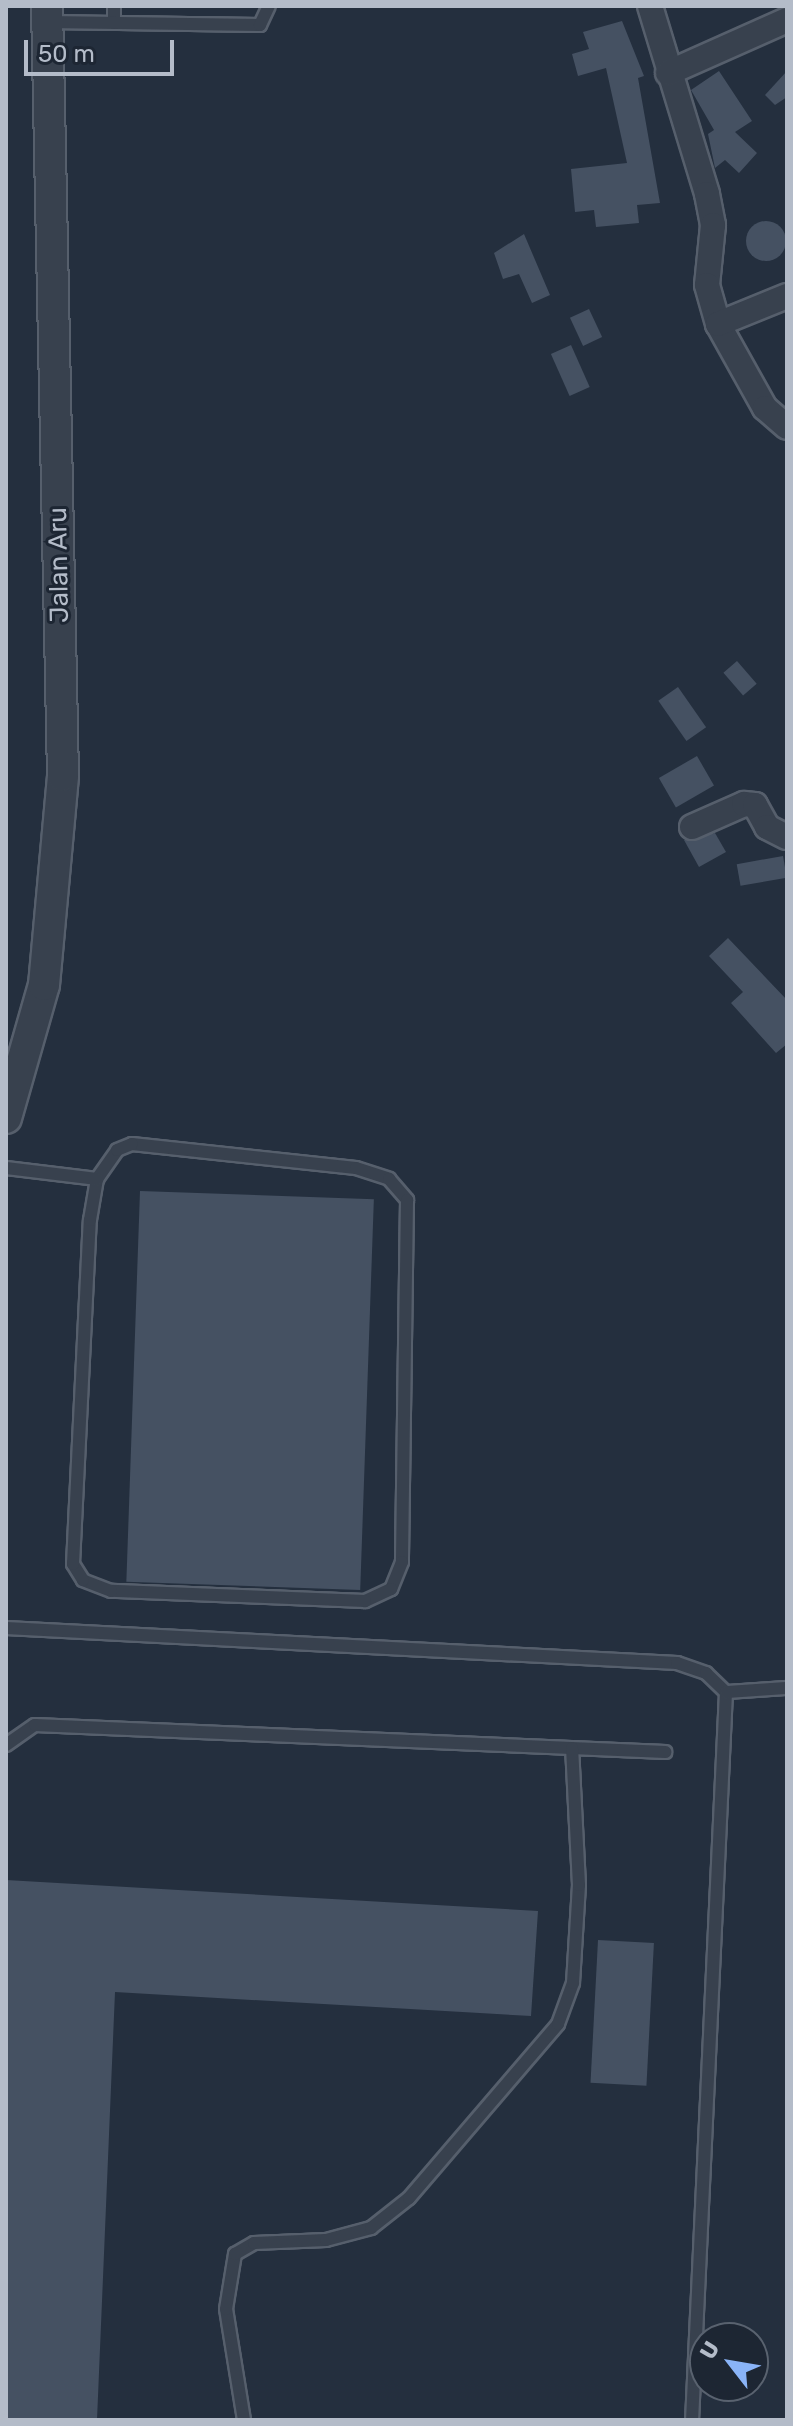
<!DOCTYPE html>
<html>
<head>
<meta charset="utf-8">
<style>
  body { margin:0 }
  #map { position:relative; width:793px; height:2426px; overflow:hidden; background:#242f3e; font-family:Rubik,sans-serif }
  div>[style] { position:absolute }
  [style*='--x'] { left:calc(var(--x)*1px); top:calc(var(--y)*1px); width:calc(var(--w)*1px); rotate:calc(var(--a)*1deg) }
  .building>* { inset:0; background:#455162; transform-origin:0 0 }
  .round { border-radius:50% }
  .roads { filter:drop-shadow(2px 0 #565f6c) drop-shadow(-2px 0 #565f6c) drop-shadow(0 2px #565f6c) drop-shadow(0 -2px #565f6c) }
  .service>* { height:12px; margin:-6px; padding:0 6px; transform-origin:6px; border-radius:6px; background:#38414e }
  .minor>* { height:24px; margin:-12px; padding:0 12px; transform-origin:12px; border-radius:12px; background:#38414e }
  .tertiary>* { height:30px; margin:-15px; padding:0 15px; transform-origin:15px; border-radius:15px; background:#38414e }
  span { translate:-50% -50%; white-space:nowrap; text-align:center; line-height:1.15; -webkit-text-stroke:6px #1d2633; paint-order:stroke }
  .street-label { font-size:26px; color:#b4bcc9 }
  .frame { position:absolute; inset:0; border:8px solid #b4bcc9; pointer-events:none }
  .north { position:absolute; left:689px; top:2322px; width:80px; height:80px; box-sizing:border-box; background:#1d2633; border:2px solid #59626f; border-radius:50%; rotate:301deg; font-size:22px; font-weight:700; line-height:32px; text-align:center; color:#b4bcc9 }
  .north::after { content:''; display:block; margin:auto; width:28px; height:36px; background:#8ab4f8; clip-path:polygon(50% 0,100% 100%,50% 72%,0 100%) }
  .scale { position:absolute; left:24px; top:40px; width:150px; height:36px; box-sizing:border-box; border:4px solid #b4bcc9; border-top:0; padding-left:10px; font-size:24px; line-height:28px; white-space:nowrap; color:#b4bcc9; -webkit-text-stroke:6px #1d2633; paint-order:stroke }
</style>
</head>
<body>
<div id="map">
  <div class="building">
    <div style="clip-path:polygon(622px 21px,644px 76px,638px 78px,660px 203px,637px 205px,639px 223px,596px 227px,594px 210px,575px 212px,571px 169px,627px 163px,606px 68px,578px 76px,572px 54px,589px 49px,583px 32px)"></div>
    <div style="clip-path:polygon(719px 71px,752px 121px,735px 132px,757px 153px,739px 173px,725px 160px,715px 168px,708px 134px,714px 130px,691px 90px)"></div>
    <div style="clip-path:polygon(787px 71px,787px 97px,775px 105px,765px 95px)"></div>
    <div class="round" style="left:746px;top:221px;width:40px;height:40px"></div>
    <div style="clip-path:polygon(524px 234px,550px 295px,532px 303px,519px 274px,503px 279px,494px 253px)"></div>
    <div style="left:589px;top:309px;width:31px;height:21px;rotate:65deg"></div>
    <div style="left:571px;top:345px;width:46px;height:22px;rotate:66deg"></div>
    <div style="left:737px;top:661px;width:30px;height:18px;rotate:49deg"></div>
    <div style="left:678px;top:687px;width:49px;height:24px;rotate:55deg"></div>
    <div style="left:697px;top:756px;width:34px;height:44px;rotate:60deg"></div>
    <div style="clip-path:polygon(715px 833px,726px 852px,699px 867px,684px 840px)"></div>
    <div style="left:783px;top:856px;width:22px;height:47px;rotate:80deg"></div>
    <div style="clip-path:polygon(728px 938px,787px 1000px,787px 1044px,776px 1053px,731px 1003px,743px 992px,709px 956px)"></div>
    <div style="left:140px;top:1191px;width:234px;height:391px;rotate:2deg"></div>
    <div style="clip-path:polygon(6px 1880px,538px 1911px,531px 2016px,115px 1992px,97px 2420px,6px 2420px)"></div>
    <div style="left:598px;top:1940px;width:56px;height:143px;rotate:3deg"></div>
  </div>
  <div class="roads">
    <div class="service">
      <div style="--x:114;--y:6;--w:17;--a:90"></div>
      <div style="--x:47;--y:22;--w:213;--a:0.8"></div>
      <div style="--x:260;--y:25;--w:21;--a:-65"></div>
      <div style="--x:132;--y:1144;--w:225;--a:6.1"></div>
      <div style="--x:356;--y:1168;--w:35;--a:18"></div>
      <div style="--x:389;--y:1179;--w:28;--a:49"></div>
      <div style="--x:407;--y:1200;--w:362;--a:90.8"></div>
      <div style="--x:402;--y:1562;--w:29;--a:112"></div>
      <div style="--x:391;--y:1589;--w:29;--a:155"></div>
      <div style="--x:365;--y:1601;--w:254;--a:-177.7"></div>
      <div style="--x:111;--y:1591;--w:30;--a:-159"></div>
      <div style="--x:83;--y:1580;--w:19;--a:-122"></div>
      <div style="--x:73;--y:1564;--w:344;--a:-87.2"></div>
      <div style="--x:90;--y:1220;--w:42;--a:-80.3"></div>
      <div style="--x:97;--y:1179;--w:35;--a:-55"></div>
      <div style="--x:117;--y:1150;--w:16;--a:-22"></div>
      <div style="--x:6;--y:1168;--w:92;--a:6.9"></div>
      <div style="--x:6;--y:1628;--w:672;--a:2.99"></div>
      <div style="--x:677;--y:1663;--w:31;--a:19"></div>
      <div style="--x:706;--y:1673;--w:28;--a:44"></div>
      <div style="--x:726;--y:1692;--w:729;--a:92.67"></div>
      <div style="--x:726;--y:1692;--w:61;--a:-3.8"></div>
      <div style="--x:6;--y:1745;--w:35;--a:-35"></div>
      <div style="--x:35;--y:1725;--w:631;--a:2.45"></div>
      <div style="--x:244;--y:2420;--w:112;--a:-99.2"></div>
      <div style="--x:226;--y:2309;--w:56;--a:-80.7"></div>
      <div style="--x:235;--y:2254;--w:22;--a:-30"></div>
      <div style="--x:254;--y:2243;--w:72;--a:-2.4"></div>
      <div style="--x:326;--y:2240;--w:47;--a:-14.9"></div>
      <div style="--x:371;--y:2228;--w:48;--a:-38.3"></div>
      <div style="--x:409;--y:2198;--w:229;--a:-49.4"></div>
      <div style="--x:558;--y:2024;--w:44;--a:-69.9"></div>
      <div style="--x:573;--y:1983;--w:98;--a:-86.5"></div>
      <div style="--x:579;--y:1885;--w:137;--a:-92.9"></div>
    </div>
    <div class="minor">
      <div style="--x:650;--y:6;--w:196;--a:73.1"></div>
      <div style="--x:707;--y:194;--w:32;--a:79"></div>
      <div style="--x:713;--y:225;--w:60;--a:95.7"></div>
      <div style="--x:707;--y:285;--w:41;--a:74.2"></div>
      <div style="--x:718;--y:324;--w:96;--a:60.8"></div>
      <div style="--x:765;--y:408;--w:29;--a:41"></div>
      <div style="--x:668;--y:73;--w:130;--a:-24"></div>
      <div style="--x:718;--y:324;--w:74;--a:-22.1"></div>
      <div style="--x:692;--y:827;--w:57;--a:-23.9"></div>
      <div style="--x:744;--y:804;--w:11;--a:5"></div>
      <div style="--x:755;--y:805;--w:25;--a:61"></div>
      <div style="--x:767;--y:827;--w:22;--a:27"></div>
    </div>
    <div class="tertiary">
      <div style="--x:6;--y:1118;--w:138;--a:-74.1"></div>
      <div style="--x:44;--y:985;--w:210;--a:-84.8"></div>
      <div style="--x:63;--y:776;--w:770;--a:-91.19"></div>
    </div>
  </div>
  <div class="street-label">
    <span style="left:59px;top:565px;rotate:-91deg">Jalan Aru</span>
  </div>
  <div class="frame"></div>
  <div class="north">U</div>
  <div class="scale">50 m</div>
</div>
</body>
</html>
